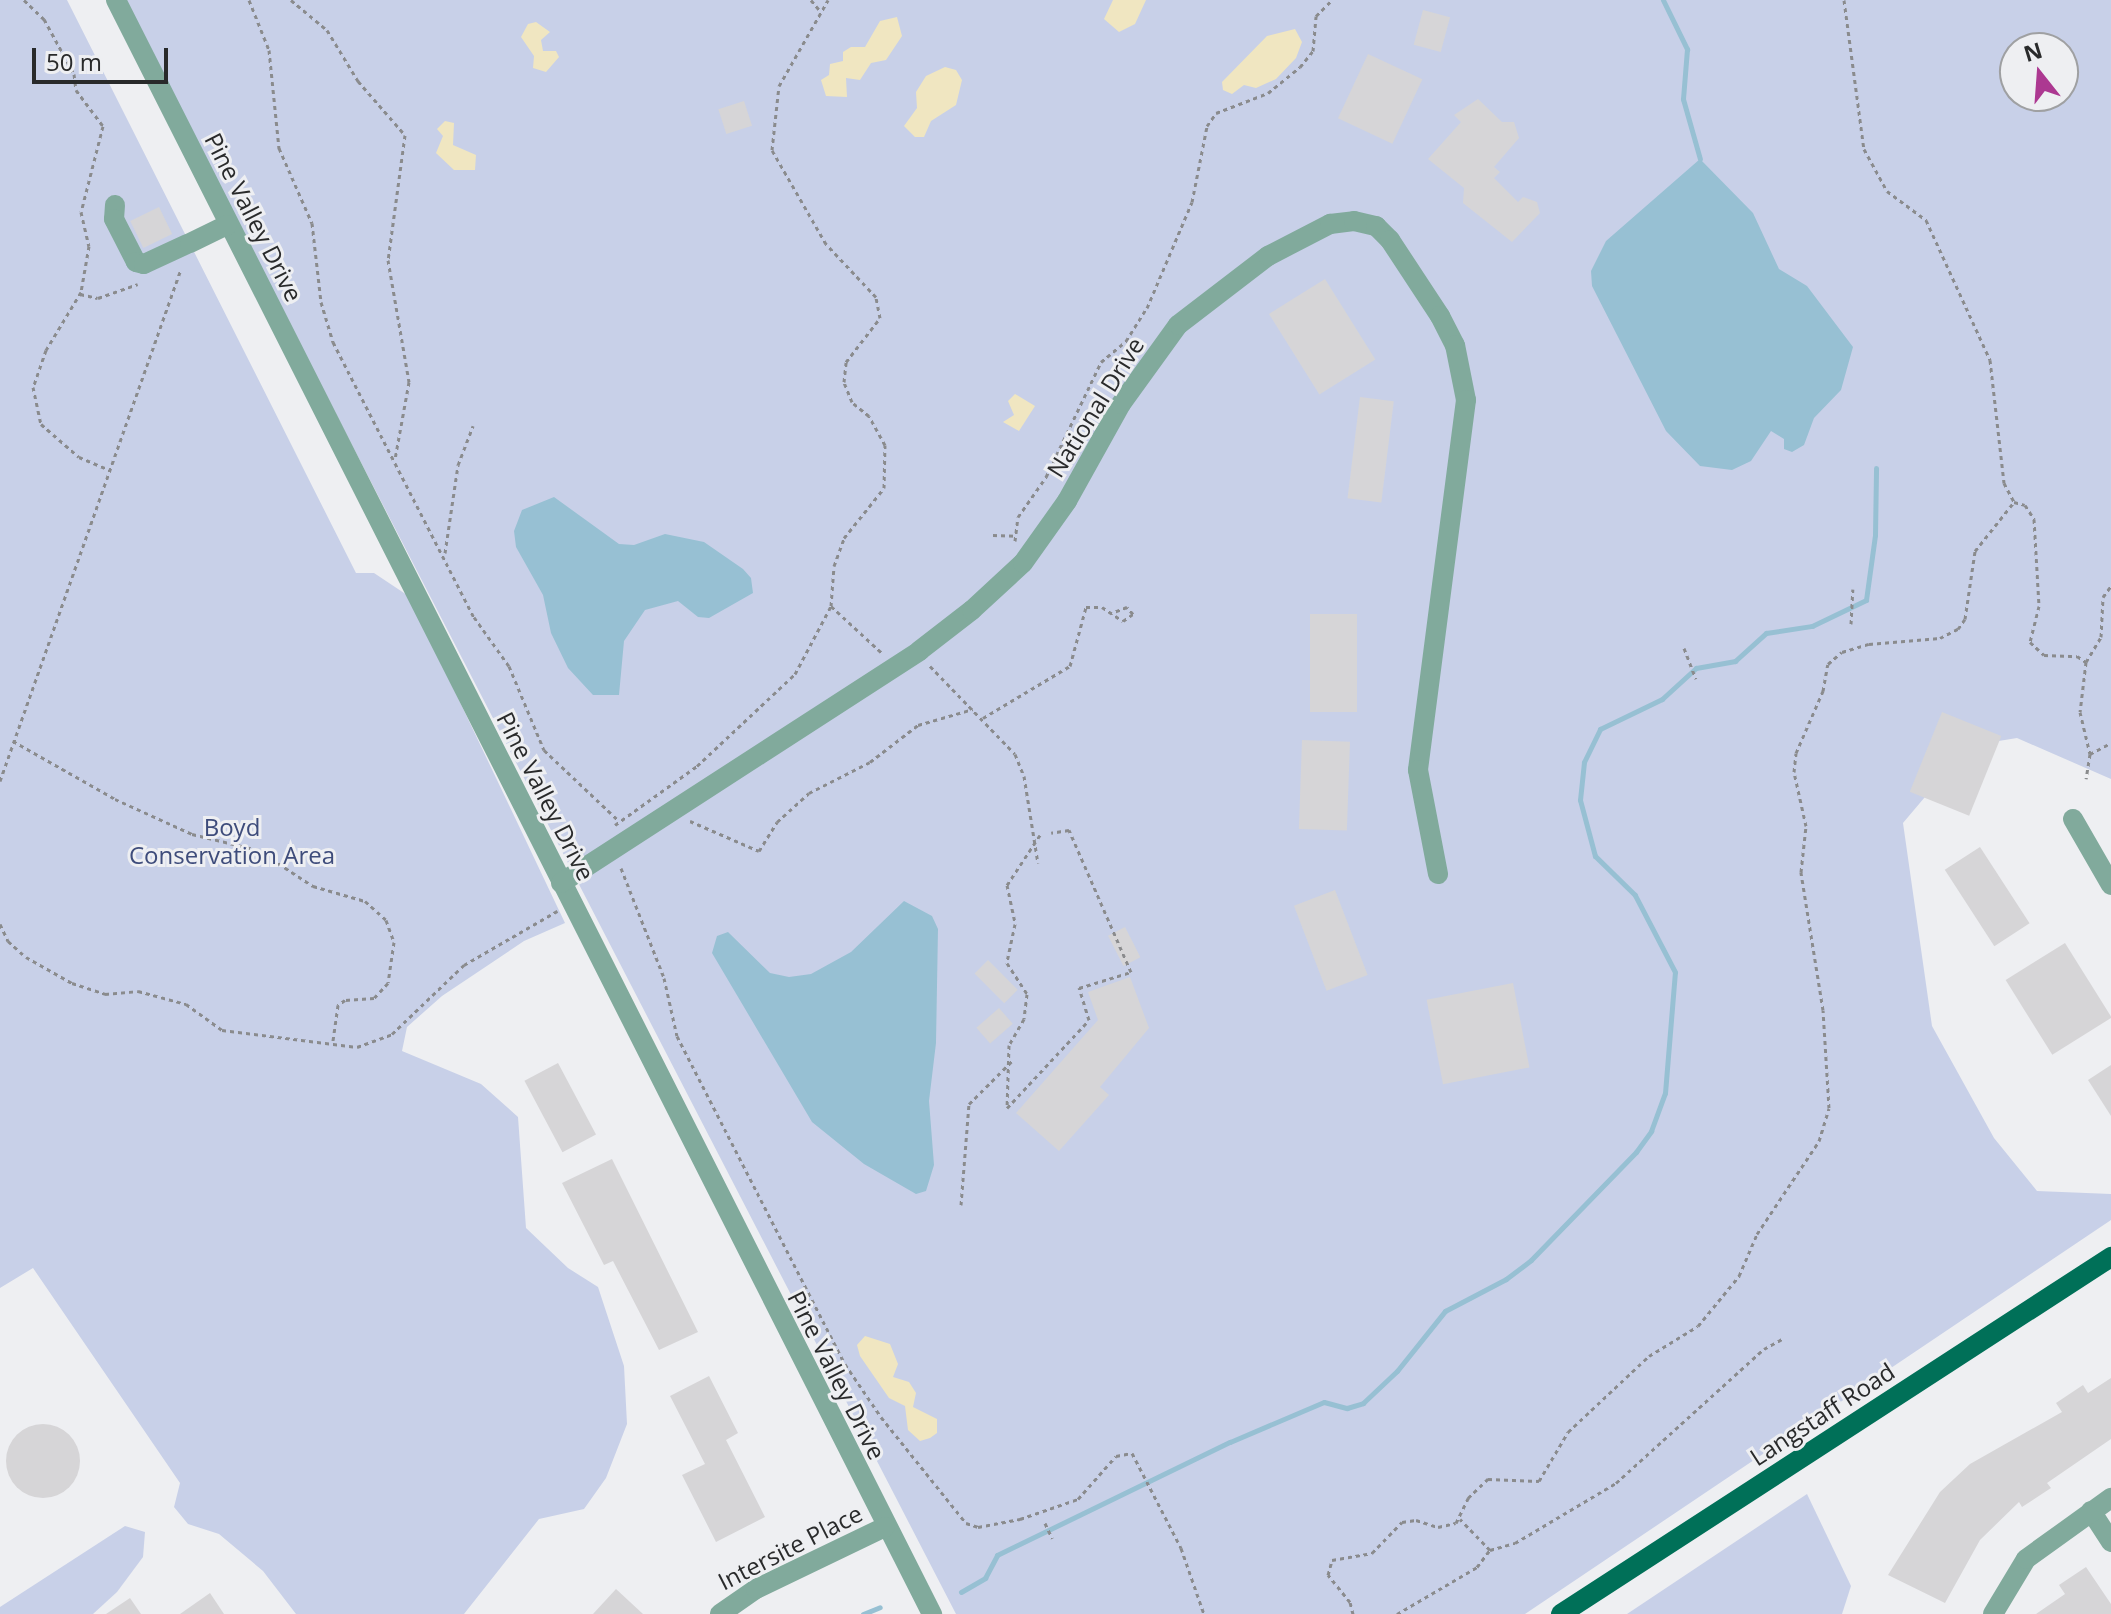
<!DOCTYPE html>
<html>
<head>
<meta charset="utf-8">
<style>
  body { margin:0 }
  #map { position:relative; width:2111px; height:1614px; overflow:hidden; background:#eeeff2; font-family:"Open Sans",sans-serif }
  div>[style] { position:absolute }
  [style*='--x'] { left:calc(var(--x)*1px); top:calc(var(--y)*1px); width:calc(var(--w)*1px); rotate:calc(var(--a)*1deg) }
  .green>* { inset:0; background:#c8d0e8 }
  .sand>* { inset:0; background:#f0e6c1 }
  .water>* { inset:0; background:#97c0d3 }
  .stream>* { height:5px; margin:-2.5px; padding:0 2.5px; transform-origin:2.5px; border-radius:2.5px; background:#97c0d3 }
  .building>* { inset:0; background:#d6d5d7; transform-origin:0 0 }
  .round { border-radius:50% }
  .path>* { height:3px; margin-top:-1.5px; transform-origin:0; background:repeating-linear-gradient(90deg,#8a8b8d 0 4px,transparent 0 8px) }
  .minor>* { height:20px; margin:-10px; padding:0 10px; transform-origin:10px; border-radius:10px; background:#81aa9c }
  .major>* { height:20px; margin:-10px; padding:0 10px; transform-origin:10px; border-radius:10px; background:#007058 }
  span { translate:-50% -50%; white-space:nowrap; text-align:center; line-height:1.15; -webkit-text-stroke:6px #eeeff2; paint-order:stroke }
  .street-label { font-size:24px; color:#292a2b }
  .park-label { font-size:24px; color:#3e4c7b }
  .north { position:absolute; left:1999px; top:32px; width:80px; height:80px; box-sizing:border-box; background:#eeeff2; border:2px solid #9fa0a2; border-radius:50%; rotate:343deg; font-size:22px; font-weight:700; line-height:32px; text-align:center; color:#292a2b }
  .north::after { content:''; display:block; margin:auto; width:28px; height:36px; background:#ac3891; clip-path:polygon(50% 0,100% 100%,50% 72%,0 100%) }
  .scale { position:absolute; left:32px; top:48px; width:136px; height:36px; box-sizing:border-box; border:4px solid #292a2b; border-top:0; padding-left:10px; font-size:24px; line-height:28px; white-space:nowrap; color:#292a2b; -webkit-text-stroke:6px #eeeff2; paint-order:stroke }
</style>
</head>
<body>
<div id="map">
  <div class="green">
    <div style="clip-path:polygon(0 0,67px 0,356px 573px,374px 573px,410px 597px,565px 923px,524px 941px,442px 996px,407px 1027px,402px 1051px,481px 1084px,518px 1117px,526px 1228px,568px 1268px,598px 1287px,624px 1366px,627px 1424px,606px 1478px,584px 1509px,539px 1519px,464px 1614px,296px 1614px,263px 1571px,219px 1534px,188px 1524px,174px 1507px,180px 1483px,33px 1268px,0 1288px)"></div>
    <div style="clip-path:polygon(evenodd,122px 0,2111px 0,2111px 779px,2017px 738px,1968px 746px,1903px 823px,1932px 1026px,1994px 1138px,2037px 1191px,2111px 1194px,2111px 1220px,1525px 1614px,956px 1614px,122px 0,2015px 48px,2063px 48px,2063px 96px,2015px 96px,2015px 48px)"></div>
    <div style="clip-path:polygon(1807px 1494px,1851px 1586px,1842px 1614px,1627px 1614px)"></div>
    <div style="clip-path:polygon(125px 1526px,145px 1532px,143px 1557px,117px 1592px,93px 1614px,0 1614px,0 1607px)"></div>
  </div>
  <div class="sand">
    <div style="clip-path:polygon(1113px 0,1146px 0,1135px 24px,1119px 32px,1104px 19px)"></div>
    <div style="clip-path:polygon(897px 17px,902px 36px,886px 60px,871px 63px,860px 80px,846px 78px,847px 97px,826px 96px,821px 80px,829px 75px,830px 64px,843px 61px,843px 52px,851px 47px,865px 47px,880px 21px)"></div>
    <div style="clip-path:polygon(536px 22px,550px 32px,541px 40px,543px 51px,556px 51px,559px 57px,546px 72px,533px 68px,534px 56px,521px 37px,528px 24px)"></div>
    <div style="clip-path:polygon(1295px 29px,1302px 42px,1296px 58px,1276px 79px,1256px 88px,1244px 85px,1232px 94px,1223px 90px,1222px 82px,1267px 36px)"></div>
    <div style="clip-path:polygon(945px 67px,956px 70px,962px 80px,956px 105px,931px 121px,924px 137px,915px 137px,904px 126px,917px 108px,916px 92px,926px 76px)"></div>
    <div style="clip-path:polygon(445px 121px,454px 123px,453px 145px,476px 155px,475px 170px,454px 170px,436px 153px,443px 136px,437px 129px)"></div>
    <div style="clip-path:polygon(1015px 394px,1035px 406px,1019px 431px,1003px 422px,1014px 415px,1008px 401px)"></div>
    <div style="clip-path:polygon(865px 1336px,890px 1344px,898px 1364px,893px 1377px,909px 1382px,916px 1393px,913px 1407px,937px 1419px,937px 1433px,930px 1438px,920px 1441px,908px 1430px,905px 1406px,889px 1398px,860px 1356px,857px 1345px)"></div>
  </div>
  <div class="water">
    <div style="clip-path:polygon(1700px 159px,1753px 213px,1779px 269px,1807px 286px,1853px 347px,1841px 390px,1814px 418px,1804px 445px,1792px 452px,1784px 449px,1784px 439px,1771px 431px,1751px 461px,1732px 470px,1700px 466px,1666px 431px,1592px 286px,1591px 271px,1606px 241px)"></div>
    <div style="clip-path:polygon(554px 497px,619px 544px,634px 545px,665px 534px,704px 542px,743px 569px,751px 578px,753px 593px,709px 618px,698px 617px,678px 601px,645px 610px,624px 641px,619px 695px,593px 695px,568px 668px,551px 633px,543px 595px,516px 547px,514px 531px,522px 510px)"></div>
    <div style="clip-path:polygon(904px 901px,932px 916px,938px 929px,936px 1043px,929px 1101px,934px 1165px,926px 1191px,916px 1194px,864px 1164px,812px 1122px,712px 953px,717px 936px,728px 932px,770px 973px,789px 977px,811px 974px,851px 952px)"></div>
  </div>
  <div class="stream">
    <div style="--x:1663;--y:0;--w:55;--a:63.9"></div>
    <div style="--x:1687;--y:49;--w:50;--a:94.6"></div>
    <div style="--x:1683;--y:99;--w:62;--a:74.2"></div>
    <div style="--x:961;--y:1592;--w:28;--a:-30"></div>
    <div style="--x:985;--y:1578;--w:26;--a:-62"></div>
    <div style="--x:997;--y:1555;--w:259;--a:-25.9"></div>
    <div style="--x:1230;--y:1442;--w:102;--a:-23.1"></div>
    <div style="--x:1324;--y:1402;--w:24;--a:15"></div>
    <div style="--x:1347;--y:1408;--w:17;--a:-17"></div>
    <div style="--x:1363;--y:1403;--w:47;--a:-43.3"></div>
    <div style="--x:1397;--y:1371;--w:77;--a:-51.3"></div>
    <div style="--x:1445;--y:1311;--w:69;--a:-27.7"></div>
    <div style="--x:1506;--y:1279;--w:31;--a:-37"></div>
    <div style="--x:1531;--y:1260;--w:151;--a:-45.8"></div>
    <div style="--x:1636;--y:1152;--w:26;--a:-54"></div>
    <div style="--x:1651;--y:1131;--w:40;--a:-69.8"></div>
    <div style="--x:1665;--y:1093;--w:121;--a:-85.3"></div>
    <div style="--x:1675;--y:972;--w:87;--a:-117.5"></div>
    <div style="--x:1635;--y:895;--w:56;--a:-135.7"></div>
    <div style="--x:1595;--y:856;--w:58;--a:-105"></div>
    <div style="--x:1580;--y:800;--w:38;--a:-84"></div>
    <div style="--x:1584;--y:762;--w:37;--a:-64"></div>
    <div style="--x:1600;--y:729;--w:69;--a:-25.8"></div>
    <div style="--x:1662;--y:699;--w:46;--a:-42.4"></div>
    <div style="--x:1696;--y:668;--w:40;--a:-10"></div>
    <div style="--x:1735;--y:661;--w:42;--a:-42.1"></div>
    <div style="--x:1766;--y:633;--w:47;--a:-8.7"></div>
    <div style="--x:1812;--y:626;--w:60;--a:-25.7"></div>
    <div style="--x:1866;--y:600;--w:66;--a:-82.1"></div>
    <div style="--x:1875;--y:535;--w:67;--a:-89.1"></div>
    <div style="--x:863;--y:1614;--w:18;--a:-22"></div>
  </div>
  <div class="building">
    <div style="left:1423px;top:10px;width:28px;height:36px;rotate:15deg"></div>
    <div style="left:1368px;top:54px;width:60px;height:71px;rotate:25deg"></div>
    <div style="clip-path:polygon(1478px 99px,1502px 122px,1514px 122px,1519px 138px,1494px 167px,1500px 172px,1494px 178px,1518px 202px,1523px 197px,1537px 202px,1540px 213px,1512px 242px,1463px 203px,1464px 188px,1428px 159px,1461px 122px,1454px 115px)"></div>
    <div style="left:744px;top:101px;width:26px;height:27px;rotate:72deg"></div>
    <div style="left:159px;top:207px;width:30px;height:32px;rotate:64deg"></div>
    <div style="left:1325px;top:279px;width:95px;height:66px;rotate:58deg"></div>
    <div style="left:1360px;top:397px;width:34px;height:102px;rotate:7deg"></div>
    <div style="left:1310px;top:614px;width:47px;height:98px"></div>
    <div style="left:1942px;top:712px;width:64px;height:86px;rotate:22deg"></div>
    <div style="left:1302px;top:740px;width:48px;height:89px;rotate:2deg"></div>
    <div style="left:1980px;top:847px;width:91px;height:42px;rotate:57deg"></div>
    <div style="left:1335px;top:890px;width:91px;height:44px;rotate:69deg"></div>
    <div style="left:1125px;top:927px;width:34px;height:19px;rotate:63deg"></div>
    <div style="left:2065px;top:943px;width:88px;height:70px;rotate:58deg"></div>
    <div style="left:988px;top:960px;width:42px;height:19px;rotate:45deg"></div>
    <div style="clip-path:polygon(1130px 977px,1149px 1028px,1100px 1087px,1109px 1095px,1059px 1151px,1016px 1113px,1098px 1020px,1088px 992px)"></div>
    <div style="left:1513px;top:983px;width:86px;height:88px;rotate:79deg"></div>
    <div style="left:999px;top:1008px;width:21px;height:30px;rotate:49deg"></div>
    <div style="left:558px;top:1063px;width:81px;height:38px;rotate:62deg"></div>
    <div style="clip-path:polygon(2111px 1065px,2111px 1116px,2088px 1080px)"></div>
    <div style="clip-path:polygon(612px 1159px,698px 1332px,659px 1350px,613px 1261px,604px 1265px,562px 1183px)"></div>
    <div style="clip-path:polygon(709px 1376px,738px 1433px,726px 1440px,765px 1517px,716px 1542px,682px 1475px,705px 1464px,670px 1396px)"></div>
    <div style="clip-path:polygon(2111px 1378px,2111px 1439px,2047px 1483px,2051px 1488px,2022px 1507px,2019px 1502px,1980px 1540px,1945px 1603px,1888px 1575px,1940px 1492px,1970px 1464px,2062px 1412px,2056px 1403px,2083px 1385px,2088px 1393px)"></div>
    <div class="round" style="left:6px;top:1424px;width:74px;height:74px"></div>
    <div style="clip-path:polygon(2086px 1567px,2111px 1604px,2111px 1614px,2036px 1614px,2065px 1594px,2059px 1585px)"></div>
    <div style="clip-path:polygon(616px 1589px,643px 1614px,593px 1614px)"></div>
    <div style="clip-path:polygon(210px 1593px,224px 1614px,180px 1614px)"></div>
    <div style="clip-path:polygon(130px 1598px,141px 1614px,106px 1614px)"></div>
  </div>
  <div class="path">
    <div style="--x:24;--y:0;--w:28;--a:44"></div>
    <div style="--x:44;--y:19;--w:63;--a:61.4"></div>
    <div style="--x:74;--y:74;--w:16;--a:83"></div>
    <div style="--x:76;--y:90;--w:45;--a:53.1"></div>
    <div style="--x:103;--y:126;--w:89;--a:104.3"></div>
    <div style="--x:81;--y:212;--w:35;--a:77"></div>
    <div style="--x:89;--y:246;--w:47;--a:99.9"></div>
    <div style="--x:81;--y:292;--w:68;--a:121.1"></div>
    <div style="--x:46;--y:350;--w:39;--a:109"></div>
    <div style="--x:33;--y:387;--w:38;--a:78"></div>
    <div style="--x:41;--y:424;--w:50;--a:41"></div>
    <div style="--x:79;--y:457;--w:33;--a:23"></div>
    <div style="--x:249;--y:0;--w:54;--a:68.2"></div>
    <div style="--x:269;--y:50;--w:99;--a:84.2"></div>
    <div style="--x:279;--y:148;--w:82;--a:66.3"></div>
    <div style="--x:312;--y:223;--w:80;--a:83.5"></div>
    <div style="--x:321;--y:302;--w:42;--a:73.3"></div>
    <div style="--x:333;--y:342;--w:309;--a:62.9"></div>
    <div style="--x:474;--y:617;--w:60;--a:54.5"></div>
    <div style="--x:509;--y:666;--w:91;--a:67.4"></div>
    <div style="--x:544;--y:750;--w:102;--a:43.4"></div>
    <div style="--x:291;--y:0;--w:47;--a:39.8"></div>
    <div style="--x:327;--y:30;--w:60;--a:58.7"></div>
    <div style="--x:358;--y:81;--w:72;--a:49"></div>
    <div style="--x:405;--y:135;--w:126;--a:97.7"></div>
    <div style="--x:388;--y:260;--w:124;--a:80.2"></div>
    <div style="--x:409;--y:382;--w:78;--a:100.3"></div>
    <div style="--x:811;--y:0;--w:16;--a:50"></div>
    <div style="--x:1844;--y:0;--w:150;--a:82.4"></div>
    <div style="--x:1864;--y:149;--w:48;--a:61.3"></div>
    <div style="--x:1887;--y:191;--w:49;--a:36.6"></div>
    <div style="--x:1926;--y:220;--w:154;--a:65.4"></div>
    <div style="--x:1990;--y:360;--w:124;--a:83.5"></div>
    <div style="--x:2004;--y:483;--w:21;--a:62"></div>
    <div style="--x:2014;--y:502;--w:11;--a:15"></div>
    <div style="--x:2025;--y:505;--w:17;--a:57"></div>
    <div style="--x:2034;--y:519;--w:87;--a:86.7"></div>
    <div style="--x:2039;--y:606;--w:37;--a:104"></div>
    <div style="--x:2030;--y:642;--w:19;--a:43"></div>
    <div style="--x:2044;--y:655;--w:33;--a:2"></div>
    <div style="--x:2077;--y:656;--w:11;--a:34"></div>
    <div style="--x:2086;--y:662;--w:50;--a:96.8"></div>
    <div style="--x:2080;--y:712;--w:43;--a:76.6"></div>
    <div style="--x:2090;--y:754;--w:25;--a:99"></div>
    <div style="--x:80;--y:294;--w:18;--a:13"></div>
    <div style="--x:98;--y:298;--w:42;--a:-19.3"></div>
    <div style="--x:993;--y:535;--w:23;--a:2"></div>
    <div style="--x:1015;--y:541;--w:24;--a:-83"></div>
    <div style="--x:1018;--y:517;--w:49;--a:-55"></div>
    <div style="--x:1046;--y:477;--w:127;--a:-64.4"></div>
    <div style="--x:1101;--y:362;--w:33;--a:-40"></div>
    <div style="--x:1126;--y:341;--w:39;--a:-58"></div>
    <div style="--x:1147;--y:308;--w:115;--a:-67"></div>
    <div style="--x:1192;--y:202;--w:77;--a:-78.8"></div>
    <div style="--x:1207;--y:126;--w:16;--a:-55"></div>
    <div style="--x:1216;--y:113;--w:56;--a:-21"></div>
    <div style="--x:1268;--y:93;--w:41;--a:-39.1"></div>
    <div style="--x:1300;--y:67;--w:21;--a:-51"></div>
    <div style="--x:1313;--y:51;--w:35;--a:-85"></div>
    <div style="--x:1316;--y:16;--w:23;--a:-45"></div>
    <div style="--x:445;--y:553;--w:89;--a:-81.6"></div>
    <div style="--x:458;--y:465;--w:42;--a:-69"></div>
    <div style="--x:831;--y:606;--w:71;--a:42.7"></div>
    <div style="--x:1851;--y:624;--w:35;--a:-87"></div>
    <div style="--x:1684;--y:648;--w:33;--a:69"></div>
    <div style="--x:2086;--y:662;--w:29;--a:-59"></div>
    <div style="--x:2101;--y:637;--w:40;--a:-87.1"></div>
    <div style="--x:2103;--y:597;--w:14;--a:-54"></div>
    <div style="--x:930;--y:666;--w:122;--a:46"></div>
    <div style="--x:1015;--y:754;--w:24;--a:68"></div>
    <div style="--x:1024;--y:776;--w:88;--a:80.9"></div>
    <div style="--x:983;--y:718;--w:101;--a:-30.9"></div>
    <div style="--x:1070;--y:666;--w:61;--a:-74.8"></div>
    <div style="--x:1086;--y:607;--w:16;--a:0"></div>
    <div style="--x:1102;--y:607;--w:25;--a:34"></div>
    <div style="--x:1123;--y:621;--w:12;--a:-35"></div>
    <div style="--x:1133;--y:614;--w:9;--a:-131"></div>
    <div style="--x:1127;--y:607;--w:17;--a:159"></div>
    <div style="--x:13;--y:741;--w:117;--a:29.6"></div>
    <div style="--x:115;--y:799;--w:85;--a:24.4"></div>
    <div style="--x:192;--y:834;--w:68;--a:13.6"></div>
    <div style="--x:258;--y:850;--w:66;--a:33.2"></div>
    <div style="--x:313;--y:886;--w:54;--a:16.1"></div>
    <div style="--x:365;--y:901;--w:28;--a:42"></div>
    <div style="--x:386;--y:920;--w:23;--a:70"></div>
    <div style="--x:394;--y:942;--w:41;--a:98.3"></div>
    <div style="--x:388;--y:983;--w:21;--a:133"></div>
    <div style="--x:374;--y:998;--w:29;--a:176"></div>
    <div style="--x:345;--y:1000;--w:9;--a:144"></div>
    <div style="--x:338;--y:1005;--w:37;--a:98"></div>
    <div style="--x:2090;--y:754;--w:24;--a:-28"></div>
    <div style="--x:0;--y:781;--w:543;--a:-70.53"></div>
    <div style="--x:690;--y:821;--w:75;--a:23.5"></div>
    <div style="--x:759;--y:851;--w:34;--a:-58"></div>
    <div style="--x:777;--y:822;--w:43;--a:-42.2"></div>
    <div style="--x:809;--y:793;--w:68;--a:-26.9"></div>
    <div style="--x:870;--y:762;--w:61;--a:-37.6"></div>
    <div style="--x:918;--y:725;--w:57;--a:-16.2"></div>
    <div style="--x:615;--y:825;--w:101;--a:-35.7"></div>
    <div style="--x:697;--y:766;--w:134;--a:-43.2"></div>
    <div style="--x:795;--y:674;--w:77;--a:-62.1"></div>
    <div style="--x:831;--y:606;--w:40;--a:-85.7"></div>
    <div style="--x:834;--y:566;--w:30;--a:-70"></div>
    <div style="--x:844;--y:538;--w:64;--a:-51.3"></div>
    <div style="--x:884;--y:488;--w:43;--a:-88.7"></div>
    <div style="--x:885;--y:445;--w:33;--a:-119"></div>
    <div style="--x:869;--y:416;--w:22;--a:-141"></div>
    <div style="--x:852;--y:402;--w:22;--a:-112"></div>
    <div style="--x:844;--y:382;--w:20;--a:-84"></div>
    <div style="--x:846;--y:362;--w:56;--a:-52.3"></div>
    <div style="--x:880;--y:318;--w:21;--a:-101"></div>
    <div style="--x:876;--y:297;--w:73;--a:-133.3"></div>
    <div style="--x:826;--y:244;--w:108;--a:-119.9"></div>
    <div style="--x:772;--y:150;--w:64;--a:-83.8"></div>
    <div style="--x:779;--y:86;--w:99;--a:-60.3"></div>
    <div style="--x:1040;--y:835;--w:60;--a:123.4"></div>
    <div style="--x:1007;--y:885;--w:40;--a:78"></div>
    <div style="--x:1015;--y:924;--w:40;--a:102"></div>
    <div style="--x:1007;--y:963;--w:37;--a:57"></div>
    <div style="--x:1027;--y:994;--w:25;--a:97"></div>
    <div style="--x:1024;--y:1019;--w:30;--a:120"></div>
    <div style="--x:1009;--y:1045;--w:63;--a:91.8"></div>
    <div style="--x:1007;--y:1108;--w:120;--a:-47"></div>
    <div style="--x:1089;--y:1020;--w:34;--a:-107"></div>
    <div style="--x:1079;--y:988;--w:54;--a:-17.1"></div>
    <div style="--x:1131;--y:972;--w:155;--a:-113.6"></div>
    <div style="--x:1069;--y:830;--w:18;--a:171"></div>
    <div style="--x:621;--y:868;--w:118;--a:68.6"></div>
    <div style="--x:664;--y:978;--w:59;--a:77.4"></div>
    <div style="--x:677;--y:1036;--w:369;--a:62.9"></div>
    <div style="--x:845;--y:1364;--w:64;--a:55.8"></div>
    <div style="--x:881;--y:1417;--w:136;--a:51.3"></div>
    <div style="--x:966;--y:1523;--w:13;--a:18"></div>
    <div style="--x:978;--y:1527;--w:43;--a:-10.8"></div>
    <div style="--x:1020;--y:1519;--w:61;--a:-19"></div>
    <div style="--x:1078;--y:1499;--w:57;--a:-48.5"></div>
    <div style="--x:1116;--y:1456;--w:16;--a:-11"></div>
    <div style="--x:1132;--y:1453;--w:107;--a:62.7"></div>
    <div style="--x:1181;--y:1548;--w:70;--a:70.8"></div>
    <div style="--x:0;--y:924;--w:19;--a:65"></div>
    <div style="--x:8;--y:941;--w:24;--a:42"></div>
    <div style="--x:26;--y:957;--w:53;--a:29.5"></div>
    <div style="--x:72;--y:983;--w:35;--a:18"></div>
    <div style="--x:105;--y:994;--w:33;--a:-5"></div>
    <div style="--x:138;--y:991;--w:50;--a:15.2"></div>
    <div style="--x:186;--y:1004;--w:44;--a:35.8"></div>
    <div style="--x:222;--y:1030;--w:136;--a:7.2"></div>
    <div style="--x:357;--y:1047;--w:37;--a:-20"></div>
    <div style="--x:392;--y:1034;--w:100;--a:-43.8"></div>
    <div style="--x:464;--y:965;--w:108;--a:-30.1"></div>
    <div style="--x:961;--y:1205;--w:101;--a:-85.5"></div>
    <div style="--x:969;--y:1104;--w:62;--a:-45"></div>
    <div style="--x:1045;--y:1523;--w:17;--a:65"></div>
    <div style="--x:1490;--y:1550;--w:26;--a:-16"></div>
    <div style="--x:1515;--y:1543;--w:117;--a:-30.7"></div>
    <div style="--x:1616;--y:1483;--w:200;--a:-42.2"></div>
    <div style="--x:1764;--y:1349;--w:23;--a:-29"></div>
    <div style="--x:1353;--y:1614;--w:12;--a:-104"></div>
    <div style="--x:1350;--y:1602;--w:35;--a:-129"></div>
    <div style="--x:1328;--y:1575;--w:16;--a:-75"></div>
    <div style="--x:1332;--y:1560;--w:41;--a:-9.9"></div>
    <div style="--x:1372;--y:1553;--w:43;--a:-45.9"></div>
    <div style="--x:1402;--y:1522;--w:14;--a:-8"></div>
    <div style="--x:1416;--y:1520;--w:23;--a:18"></div>
    <div style="--x:1438;--y:1527;--w:18;--a:-13"></div>
    <div style="--x:1456;--y:1523;--w:28;--a:-64"></div>
    <div style="--x:1468;--y:1498;--w:28;--a:-44"></div>
    <div style="--x:1488;--y:1479;--w:51;--a:2.2"></div>
    <div style="--x:1539;--y:1481;--w:57;--a:-59.4"></div>
    <div style="--x:1568;--y:1432;--w:111;--a:-43.2"></div>
    <div style="--x:1649;--y:1356;--w:57;--a:-31.5"></div>
    <div style="--x:1698;--y:1326;--w:65;--a:-50.6"></div>
    <div style="--x:1739;--y:1276;--w:46;--a:-66.8"></div>
    <div style="--x:1757;--y:1234;--w:112;--a:-56.3"></div>
    <div style="--x:1819;--y:1141;--w:34;--a:-73"></div>
    <div style="--x:1829;--y:1108;--w:98;--a:-93.5"></div>
    <div style="--x:1823;--y:1010;--w:140;--a:-99.1"></div>
    <div style="--x:1801;--y:872;--w:46;--a:-83.8"></div>
    <div style="--x:1806;--y:826;--w:55;--a:-102.5"></div>
    <div style="--x:1794;--y:772;--w:19;--a:-84"></div>
    <div style="--x:1796;--y:753;--w:68;--a:-66.5"></div>
    <div style="--x:1823;--y:691;--w:27;--a:-80"></div>
    <div style="--x:1828;--y:664;--w:18;--a:-41"></div>
    <div style="--x:1842;--y:652;--w:28;--a:-17"></div>
    <div style="--x:1869;--y:644;--w:71;--a:-4.8"></div>
    <div style="--x:1940;--y:638;--w:20;--a:-27"></div>
    <div style="--x:1958;--y:629;--w:12;--a:-55"></div>
    <div style="--x:1965;--y:619;--w:69;--a:-81.6"></div>
    <div style="--x:1975;--y:551;--w:63;--a:-51.5"></div>
    <div style="--x:1397;--y:1614;--w:93;--a:-30.4"></div>
    <div style="--x:1477;--y:1567;--w:21;--a:-53"></div>
    <div style="--x:1490;--y:1550;--w:43;--a:-134.1"></div>
  </div>
  <div class="minor">
    <div style="--x:116;--y:0;--w:1809;--a:63.18"></div>
    <div style="--x:115;--y:205;--w:14;--a:94"></div>
    <div style="--x:114;--y:219;--w:48;--a:62.9"></div>
    <div style="--x:136;--y:262;--w:8;--a:14"></div>
    <div style="--x:144;--y:264;--w:47;--a:-24.9"></div>
    <div style="--x:190;--y:243;--w:41;--a:-25.9"></div>
    <div style="--x:2073;--y:819;--w:76;--a:60.1"></div>
    <div style="--x:561;--y:883;--w:427;--a:-32.9"></div>
    <div style="--x:919;--y:651;--w:67;--a:-37.7"></div>
    <div style="--x:972;--y:610;--w:69;--a:-42.7"></div>
    <div style="--x:1023;--y:563;--w:76;--a:-54.6"></div>
    <div style="--x:1067;--y:501;--w:111;--a:-60.9"></div>
    <div style="--x:1121;--y:404;--w:97;--a:-54.2"></div>
    <div style="--x:1178;--y:325;--w:113;--a:-37.5"></div>
    <div style="--x:1268;--y:256;--w:70;--a:-27.3"></div>
    <div style="--x:1330;--y:224;--w:24;--a:-7"></div>
    <div style="--x:1354;--y:221;--w:23;--a:13"></div>
    <div style="--x:1376;--y:226;--w:20;--a:45"></div>
    <div style="--x:1390;--y:240;--w:91;--a:56.7"></div>
    <div style="--x:1440;--y:316;--w:33;--a:63"></div>
    <div style="--x:1455;--y:345;--w:56;--a:78.7"></div>
    <div style="--x:1466;--y:400;--w:373;--a:97.4"></div>
    <div style="--x:1418;--y:770;--w:106;--a:79.1"></div>
    <div style="--x:2091;--y:1511;--w:37;--a:57"></div>
    <div style="--x:720;--y:1614;--w:44;--a:-34.8"></div>
    <div style="--x:756;--y:1589;--w:143;--a:-25.7"></div>
    <div style="--x:1993;--y:1614;--w:64;--a:-59"></div>
    <div style="--x:2026;--y:1559;--w:105;--a:-35.7"></div>
  </div>
  <div class="major">
    <div style="--x:1561;--y:1614;--w:656;--a:-32.99"></div>
  </div>
  <div class="street-label">
    <span style="left:254px;top:217px;rotate:63deg">Pine Valley Drive</span>
    <span style="left:1095px;top:407px;rotate:-58deg">National Drive</span>
    <span style="left:546px;top:796px;rotate:63deg">Pine Valley Drive</span>
    <span style="left:837px;top:1375px;rotate:63deg">Pine Valley Drive</span>
    <span style="left:1822px;top:1414px;rotate:-33deg">Langstaff Road</span>
    <span style="left:790px;top:1547px;rotate:-27deg">Intersite Place</span>
  </div>
  <div class="park-label">
    <span style="left:232px;top:841px">Boyd<br>Conservation Area</span>
  </div>
  <div class="north">N</div>
  <div class="scale">50 m</div>
</div>
</body>
</html>
